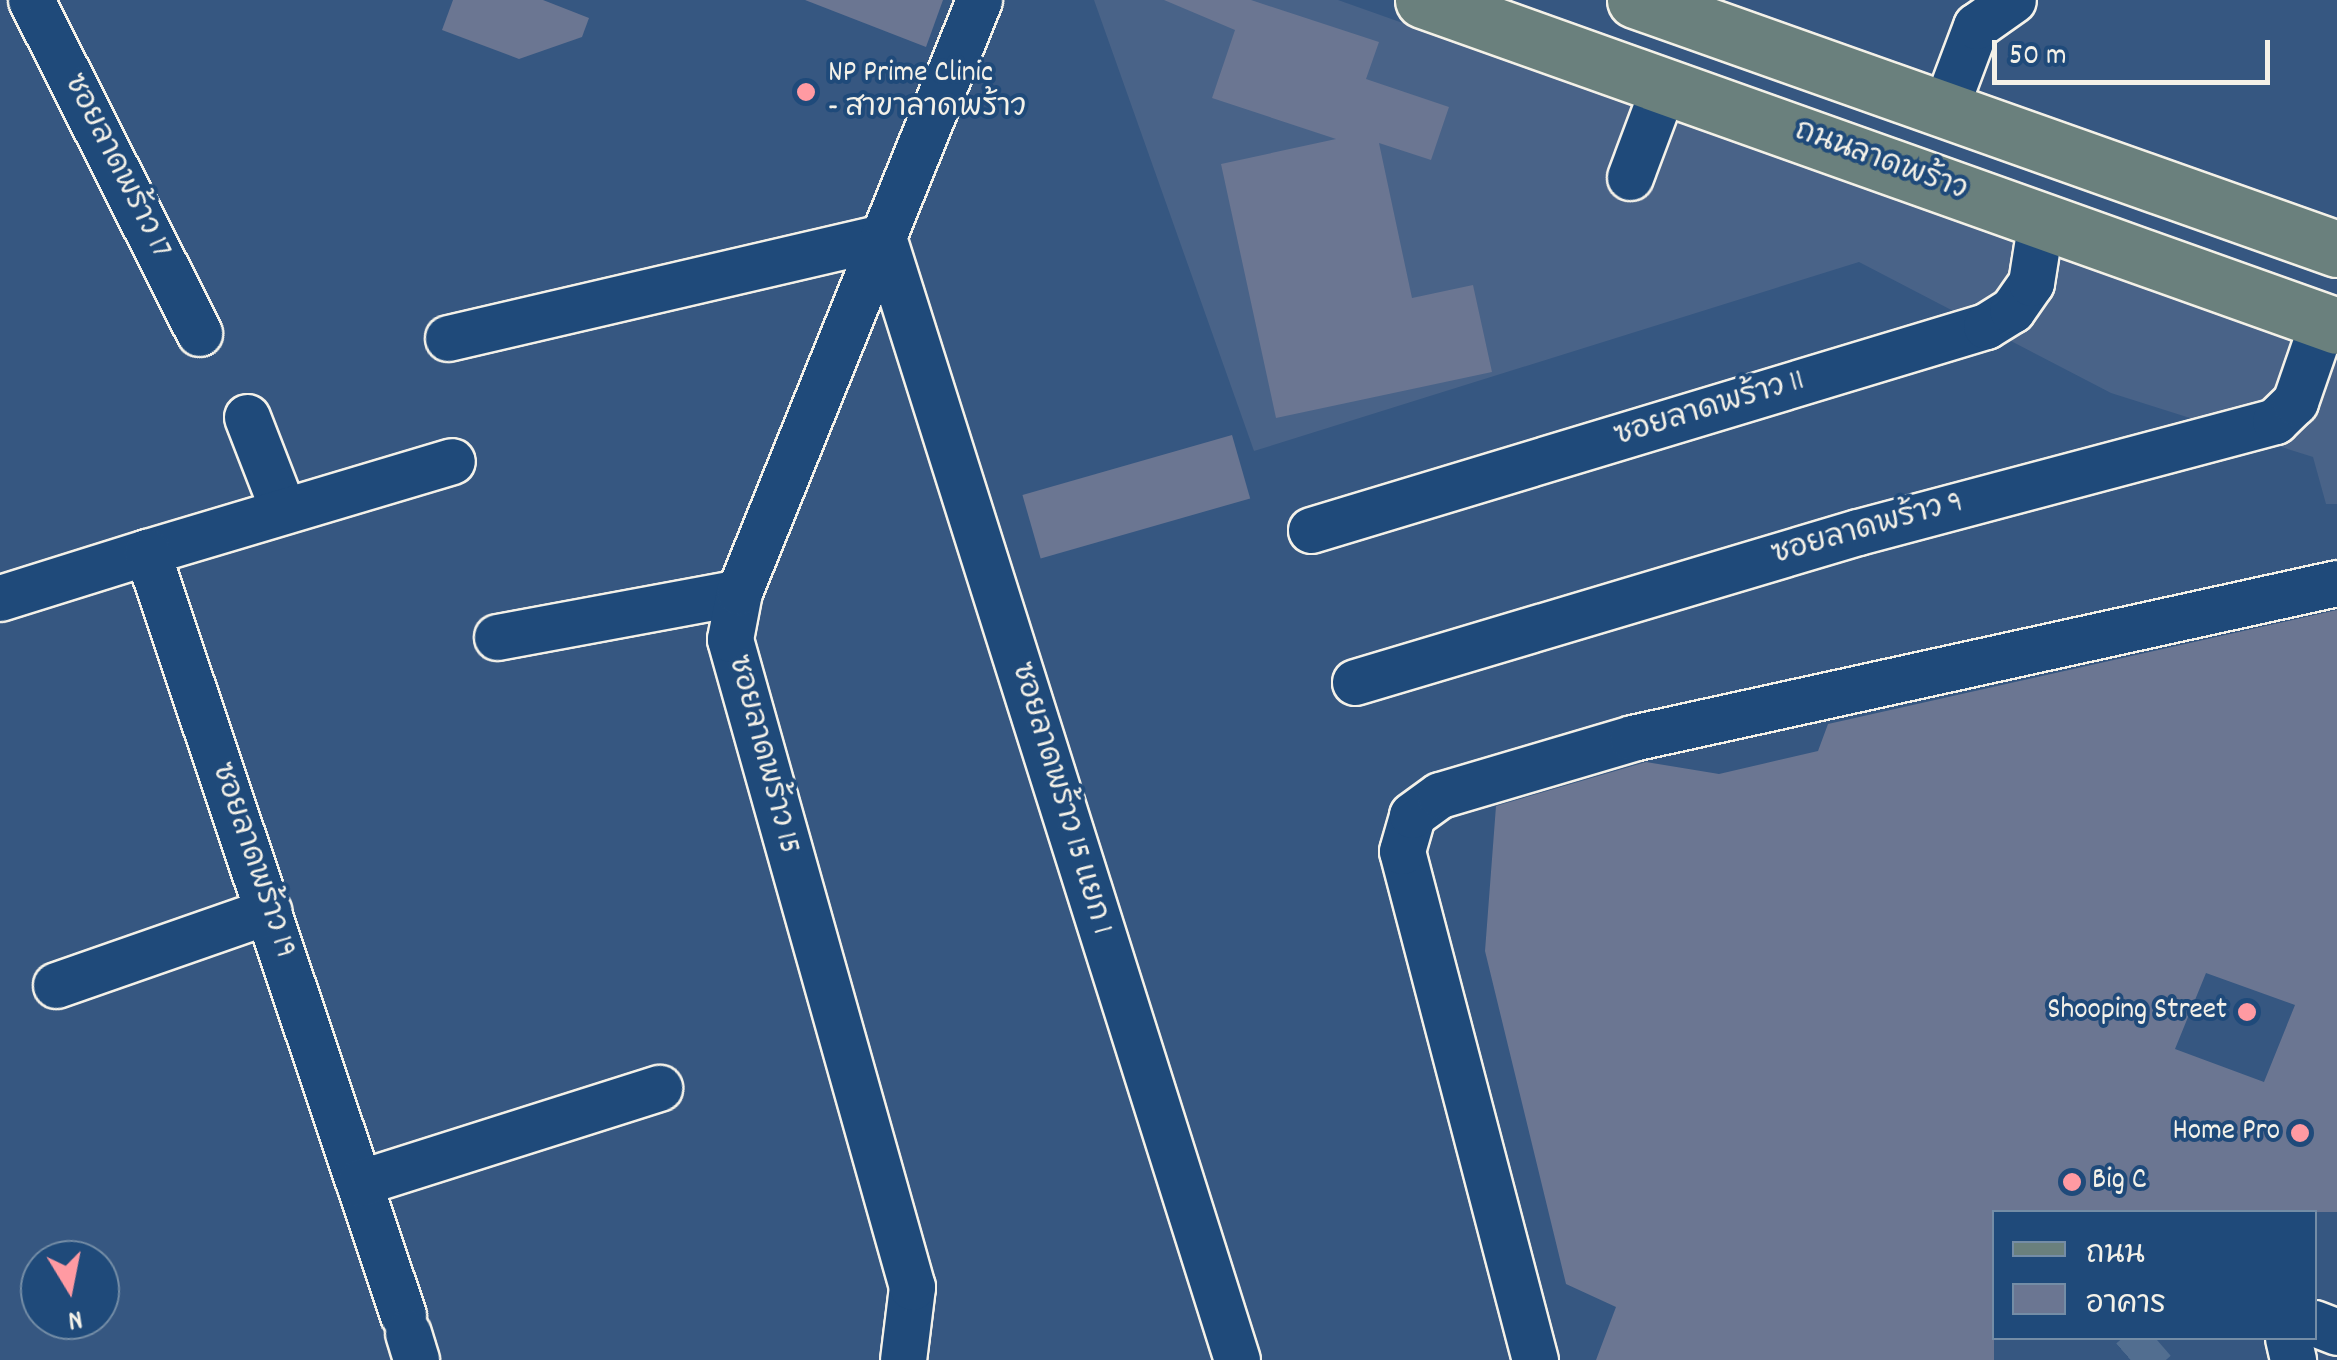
<!DOCTYPE html>
<html>
<head>
<meta charset="utf-8">
<style>
  body { margin:0 }
  #map { position:relative; width:2337px; height:1360px; overflow:hidden; background:#365781; font-family:Dekko,"Playpen Sans Thai",sans-serif }
  div>[style] { position:absolute }
  [style*='--x'] { left:calc(var(--x)*1px); top:calc(var(--y)*1px); width:calc(var(--w)*1px); rotate:calc(var(--a)*1deg) }
  .built>* { inset:0; background:#496388 }
  .building>* { inset:0; background:#6b7692; transform-origin:0 0 }
  .minor-tunnel>* { height:45px; margin-top:-22.5px; transform-origin:0; background:repeating-linear-gradient(90deg,#526e90 0 45px,transparent 0 67px) }
  .roads { filter:drop-shadow(2px 0 #f4f1e8) drop-shadow(-2px 0 #f4f1e8) drop-shadow(0 2px #f4f1e8) drop-shadow(0 -2px #f4f1e8) }
  .minor>* { height:45px; margin:-22.5px; padding:0 22.5px; transform-origin:22.5px; border-radius:22.5px; background:#1f4a7a }
  .major>* { height:55px; margin:-27.5px; padding:0 27.5px; transform-origin:27.5px; border-radius:27.5px; background:#6a807d }
  .dots>* { width:28px; height:28px; translate:-50% -50%; box-sizing:border-box; border:5px solid #1f4a7a; border-radius:50% }
  span { translate:-50% -50%; white-space:nowrap; text-align:center; line-height:1.15; -webkit-text-stroke:8px #1f4a7a; paint-order:stroke }
  .poi-label { font-size:30px; color:#f4f1e8 }
  .left { translate:0 -50%; text-align:left }
  .right { translate:-100% -50%; text-align:right }
  .street-label { font-size:30px; color:#f4f1e8 }
  .legend { position:absolute; left:1992px; top:1210px; width:325px; height:130px; box-sizing:border-box; background:#1f4a7a; border:2px solid #748da6; margin:0; padding:12px 18px; list-style:none; font-size:30px; color:#f4f1e8 }
  .legend li { display:flex; align-items:center; gap:20px; height:50px }
  .legend b { width:50px; border:2px solid #748da6 }
  .north { position:absolute; left:20px; top:1240px; width:100px; height:100px; box-sizing:border-box; background:#1f4a7a; border:2px solid #748da6; border-radius:50%; rotate:170deg; font-size:28px; font-weight:700; line-height:40px; text-align:center; color:#f4f1e8 }
  .north::after { content:''; display:block; margin:auto; width:35px; height:45px; background:#ff9aa2; clip-path:polygon(50% 0,100% 100%,50% 72%,0 100%) }
  .scale { position:absolute; left:1992px; top:40px; width:278px; height:45px; box-sizing:border-box; border:5px solid #f4f1e8; border-top:0; padding-left:12px; font-size:30px; line-height:35px; white-space:nowrap; color:#f4f1e8; -webkit-text-stroke:8px #1f4a7a; paint-order:stroke }
</style>
</head>
<body>
<div id="map">
  <div class="built">
    <div style="clip-path:polygon(1094px 0,1338px 0,2337px 355px,2337px 504px,2326px 504px,2313px 457px,2111px 393px,1859px 262px,1254px 451px)"></div>
  </div>
  <div class="building">
    <div style="clip-path:polygon(453px 0,543px 0,589px 18px,582px 37px,519px 59px,442px 30px)"></div>
    <div style="clip-path:polygon(805px 0,943px 0,926px 47px)"></div>
    <div style="clip-path:polygon(1164px 0,1251px 0,1379px 42px,1366px 79px,1449px 107px,1431px 160px,1379px 143px,1412px 298px,1473px 285px,1492px 372px,1276px 418px,1221px 164px,1336px 139px,1212px 98px,1235px 30px)"></div>
    <div style="left:1232px;top:435px;width:66px;height:218px;rotate:74deg"></div>
    <div style="clip-path:polygon(evenodd,2337px 610px,2337px 1212px,1994px 1212px,1994px 1360px,1596px 1360px,1616px 1307px,1566px 1284px,1485px 951px,1496px 806px,1646px 762px,1719px 774px,1818px 751px,1828px 724px,2337px 610px,2206px 973px,2295px 1005px,2264px 1082px,2175px 1049px,2206px 973px)"></div>
  </div>
  <div class="minor-tunnel">
    <div style="--x:2131;--y:1360;--w:33;--a:-41"></div>
  </div>
  <div class="roads">
    <div class="minor">
      <div style="--x:31;--y:0;--w:373;--a:63.2"></div>
      <div style="--x:1944;--y:111;--w:91;--a:-69.4"></div>
      <div style="--x:1976;--y:26;--w:45;--a:-35.1"></div>
      <div style="--x:1630;--y:177;--w:97;--a:-69.5"></div>
      <div style="--x:448;--y:338;--w:447;--a:-13.1"></div>
      <div style="--x:883;--y:237;--w:1177;--a:72.5"></div>
      <div style="--x:247;--y:417;--w:100;--a:68.8"></div>
      <div style="--x:1311;--y:530;--w:705;--a:-16.82"></div>
      <div style="--x:1986;--y:326;--w:31;--a:-32"></div>
      <div style="--x:2012;--y:310;--w:33;--a:-55"></div>
      <div style="--x:2031;--y:283;--w:64;--a:-81"></div>
      <div style="--x:147;--y:552;--w:318;--a:-16.6"></div>
      <div style="--x:0;--y:598;--w:154;--a:-17.4"></div>
      <div style="--x:147;--y:552;--w:805;--a:71.45"></div>
      <div style="--x:497;--y:637;--w:246;--a:-10.5"></div>
      <div style="--x:1355;--y:682;--w:525;--a:-16.61"></div>
      <div style="--x:1858;--y:532;--w:432;--a:-14.9"></div>
      <div style="--x:2275;--y:421;--w:28;--a:-44"></div>
      <div style="--x:2295;--y:402;--w:86;--a:-70.9"></div>
      <div style="--x:56;--y:985;--w:225;--a:-19.2"></div>
      <div style="--x:359;--y:1183;--w:315;--a:-17.6"></div>
      <div style="--x:2314;--y:1323;--w:25;--a:21"></div>
      <div style="--x:408;--y:1333;--w:28;--a:73"></div>
      <div style="--x:2288;--y:1338;--w:23;--a:77"></div>
      <div style="--x:903;--y:1360;--w:74;--a:-83"></div>
      <div style="--x:912;--y:1287;--w:673;--a:-105.69"></div>
      <div style="--x:730;--y:639;--w:48;--a:-79.2"></div>
      <div style="--x:739;--y:592;--w:639;--a:-67.93"></div>
      <div style="--x:1535;--y:1360;--w:526;--a:-104.64"></div>
      <div style="--x:1402;--y:851;--w:37;--a:-74"></div>
      <div style="--x:1412;--y:815;--w:34;--a:-36"></div>
      <div style="--x:1440;--y:795;--w:200;--a:-16.5"></div>
      <div style="--x:1632;--y:738;--w:722;--a:-12.4"></div>
    </div>
    <div class="major">
      <div style="--x:1423;--y:0;--w:970;--a:19.63"></div>
      <div style="--x:1635;--y:0;--w:745;--a:19.53"></div>
    </div>
  </div>
  <div class="dots">
    <div style="left:806px;top:92px;background:#ff9aa2"></div>
    <div style="left:2247px;top:1012px;background:#ff9aa2"></div>
    <div style="left:2300px;top:1133px;background:#ff9aa2"></div>
    <div style="left:2072px;top:1182px;background:#ff9aa2"></div>
  </div>
  <div class="poi-label">
    <span class="left" style="left:828px;top:92px">NP Prime Clinic<br>- สาขาลาดพร้าว</span>
    <span class="right" style="left:2227px;top:1012px">Shooping Street</span>
    <span class="right" style="left:2280px;top:1133px">Home Pro</span>
    <span class="left" style="left:2092px;top:1182px">Big C</span>
  </div>
  <div class="street-label">
    <span style="left:1880px;top:163px;rotate:20deg">ถนนลาดพร้าว</span>
    <span style="left:115px;top:167px;rotate:63deg">ซอยลาดพร้าว 17</span>
    <span style="left:1710px;top:411px;rotate:-17deg">ซอยลาดพร้าว 11</span>
    <span style="left:1868px;top:531px;rotate:-16deg">ซอยลาดพร้าว 9</span>
    <span style="left:761px;top:755px;rotate:75deg">ซอยลาดพร้าว 15</span>
    <span style="left:1059px;top:799px;rotate:73deg">ซอยลาดพร้าว 15 แยก 1</span>
    <span style="left:251px;top:861px;rotate:71deg">ซอยลาดพร้าว 19</span>
  </div>
  <ul class="legend">
  <li><b style="height:12px;background:#6a807d"></b>ถนน</li>
  <li><b style="height:28px;background:#6b7692"></b>อาคาร</li>
  </ul>
  <div class="north">N</div>
  <div class="scale">50 m</div>
</div>
</body>
</html>
